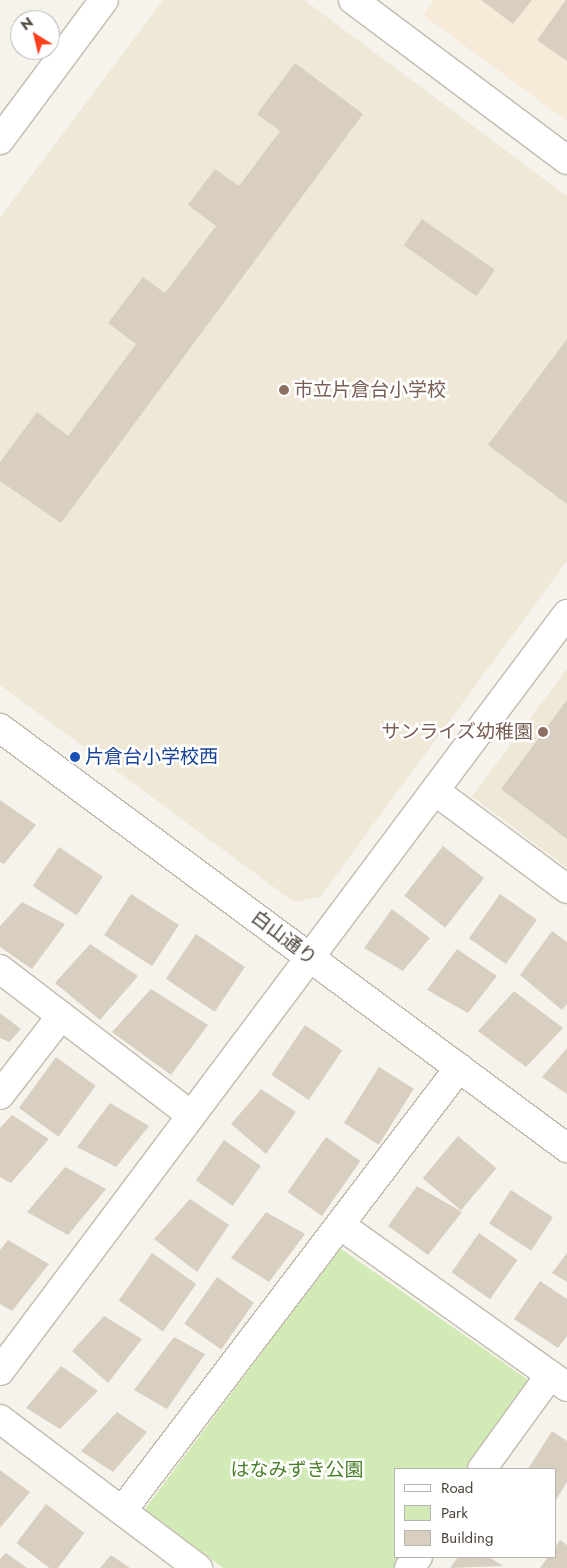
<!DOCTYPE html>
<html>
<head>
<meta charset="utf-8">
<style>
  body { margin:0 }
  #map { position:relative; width:567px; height:1568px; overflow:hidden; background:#f6f3ec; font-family:Jost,"Noto Sans JP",sans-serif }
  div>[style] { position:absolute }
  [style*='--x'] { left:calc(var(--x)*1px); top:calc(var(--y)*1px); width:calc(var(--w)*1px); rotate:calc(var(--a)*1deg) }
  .commercial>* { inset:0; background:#f7ead8 }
  .education>* { inset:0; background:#efe8d6 }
  .green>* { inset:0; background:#d2eab5 }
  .building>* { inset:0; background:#d8cfc1; transform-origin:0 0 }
  .roads { filter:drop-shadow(1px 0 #c2bbae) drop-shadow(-1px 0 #c2bbae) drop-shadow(0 1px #c2bbae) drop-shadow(0 -1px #c2bbae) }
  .minor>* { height:28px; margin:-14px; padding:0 14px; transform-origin:14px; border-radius:14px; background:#fff }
  .tertiary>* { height:28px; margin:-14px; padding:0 14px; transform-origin:14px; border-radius:14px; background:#fff }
  .dots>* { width:14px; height:14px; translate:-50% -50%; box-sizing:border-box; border:2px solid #fff; border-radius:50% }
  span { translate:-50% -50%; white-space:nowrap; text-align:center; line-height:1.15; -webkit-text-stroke:5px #fff; paint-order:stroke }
  .education-label { font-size:19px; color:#785e54 }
  .left { translate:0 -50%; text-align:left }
  .right { translate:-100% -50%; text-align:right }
  .transit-label { font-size:19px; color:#164399 }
  .street-label { font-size:19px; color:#4b4439 }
  .park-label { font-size:19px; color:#4a7f2a }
  .legend { position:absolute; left:394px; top:1468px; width:162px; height:90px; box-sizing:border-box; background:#fff; border:1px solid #b7b4b0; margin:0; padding:6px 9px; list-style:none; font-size:15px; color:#4b4439 }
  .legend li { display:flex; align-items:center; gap:10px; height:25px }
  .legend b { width:25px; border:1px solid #b7b4b0 }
  .north { position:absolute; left:10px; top:10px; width:50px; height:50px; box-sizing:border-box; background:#fff; border:1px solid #b7b4b0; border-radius:50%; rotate:324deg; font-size:14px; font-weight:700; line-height:20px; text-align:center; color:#4b4439 }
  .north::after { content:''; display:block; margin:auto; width:18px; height:22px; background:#fc3f1d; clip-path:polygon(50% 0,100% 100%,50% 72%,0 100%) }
</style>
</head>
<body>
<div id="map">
  <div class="commercial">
    <div style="clip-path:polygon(434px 0,567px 0,567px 121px,423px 15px)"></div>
  </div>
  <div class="education">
    <div style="clip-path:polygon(163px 0,304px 0,567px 196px,567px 561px,320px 897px,294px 902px,0 685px,0 218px)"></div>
    <div style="clip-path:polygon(567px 669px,567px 868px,472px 796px)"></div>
  </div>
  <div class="green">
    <div style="clip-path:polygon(340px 1248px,531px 1382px,467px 1469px,396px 1469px,396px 1557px,402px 1557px,394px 1568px,223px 1568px,145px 1509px)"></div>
  </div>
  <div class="building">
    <div style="clip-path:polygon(481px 0,532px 0,513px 24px)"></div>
    <div style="clip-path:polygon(566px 0,567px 0,567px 61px,537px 40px)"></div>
    <div style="clip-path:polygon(295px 63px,363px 114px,61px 523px,0 481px,0 462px,37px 412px,68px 436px,136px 344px,108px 323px,143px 277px,165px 293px,216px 226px,188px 205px,215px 169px,239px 186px,280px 131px,257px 114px)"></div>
    <div style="left:422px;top:219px;width:89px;height:32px;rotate:35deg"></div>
    <div style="clip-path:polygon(567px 339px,567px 504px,488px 445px)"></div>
    <div style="clip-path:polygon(567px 700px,567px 839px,501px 789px)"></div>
    <div style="clip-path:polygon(0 800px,36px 825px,4px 864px,0 862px)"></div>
    <div style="left:443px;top:846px;width:52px;height:63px;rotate:38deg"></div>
    <div style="left:59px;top:847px;width:53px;height:47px;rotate:34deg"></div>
    <div style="left:131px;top:894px;width:57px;height:49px;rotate:33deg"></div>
    <div style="left:500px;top:894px;width:45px;height:54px;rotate:35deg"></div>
    <div style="clip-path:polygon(22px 902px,65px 924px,32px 969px,0 947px,0 926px)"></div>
    <div style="clip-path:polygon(392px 909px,430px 938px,403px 971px,364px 948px)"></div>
    <div style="clip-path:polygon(552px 931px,567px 942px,567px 1004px,562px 1010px,520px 975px)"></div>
    <div style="left:196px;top:934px;width:59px;height:54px;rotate:34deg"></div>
    <div style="clip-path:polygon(90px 944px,138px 976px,100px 1020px,55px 983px)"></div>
    <div style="clip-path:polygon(457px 949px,497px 976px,468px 1013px,427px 990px)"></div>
    <div style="clip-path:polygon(151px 989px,208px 1025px,171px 1075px,112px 1032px)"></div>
    <div style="clip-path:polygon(514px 991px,563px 1028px,526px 1067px,478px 1031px)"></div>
    <div style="clip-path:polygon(0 1013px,21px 1029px,9px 1042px,0 1038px)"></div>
    <div style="left:305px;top:1025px;width:45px;height:60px;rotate:34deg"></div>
    <div style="clip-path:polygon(567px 1048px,567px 1094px,542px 1077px)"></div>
    <div style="left:56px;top:1057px;width:49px;height:63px;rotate:36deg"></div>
    <div style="left:379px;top:1067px;width:41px;height:66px;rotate:32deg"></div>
    <div style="clip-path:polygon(261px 1089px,296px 1112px,266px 1154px,231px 1124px)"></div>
    <div style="clip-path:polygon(110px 1103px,149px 1126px,116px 1167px,77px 1147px)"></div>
    <div style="clip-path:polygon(12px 1115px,49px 1139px,11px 1183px,0 1177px,0 1128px)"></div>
    <div style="left:458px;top:1136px;width:50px;height:55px;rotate:40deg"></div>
    <div style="left:326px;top:1137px;width:42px;height:67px;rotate:35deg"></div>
    <div style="left:224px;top:1140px;width:45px;height:49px;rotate:35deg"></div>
    <div style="clip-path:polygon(65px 1167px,106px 1189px,68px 1235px,27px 1212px)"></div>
    <div style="clip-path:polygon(417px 1186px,462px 1212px,428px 1255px,388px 1226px)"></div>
    <div style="left:511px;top:1190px;width:50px;height:40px;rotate:33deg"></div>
    <div style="clip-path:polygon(190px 1199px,229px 1225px,197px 1272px,154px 1239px)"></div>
    <div style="clip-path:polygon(266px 1212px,305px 1234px,269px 1282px,231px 1258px)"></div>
    <div style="left:479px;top:1233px;width:47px;height:48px;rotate:35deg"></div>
    <div style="clip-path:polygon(8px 1240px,49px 1264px,12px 1311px,0 1304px,0 1250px)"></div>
    <div style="left:152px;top:1253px;width:54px;height:58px;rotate:35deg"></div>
    <div style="clip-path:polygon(567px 1253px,567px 1282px,552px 1273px)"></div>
    <div style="left:217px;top:1277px;width:45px;height:57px;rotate:35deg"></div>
    <div style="clip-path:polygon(540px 1281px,567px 1299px,567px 1336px,558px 1348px,514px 1319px)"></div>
    <div style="clip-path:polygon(104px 1316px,142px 1339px,108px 1383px,72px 1351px)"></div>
    <div style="clip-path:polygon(174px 1337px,205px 1354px,167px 1409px,134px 1390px)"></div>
    <div style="clip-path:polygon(61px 1366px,98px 1391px,60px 1429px,26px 1408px)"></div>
    <div style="clip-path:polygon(117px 1412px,147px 1432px,113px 1472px,81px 1451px)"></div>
    <div style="clip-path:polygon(552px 1431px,567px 1441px,567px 1482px,556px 1500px,556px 1469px,528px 1469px)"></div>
    <div style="clip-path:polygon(0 1470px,30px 1492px,0 1528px)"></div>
    <div style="left:46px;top:1504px;width:48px;height:49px;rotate:37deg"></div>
    <div style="clip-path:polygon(560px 1540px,567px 1545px,567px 1568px,540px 1568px,548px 1557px,556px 1557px,556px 1546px)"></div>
    <div style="clip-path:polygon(6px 1553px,27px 1568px,0 1568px,0 1559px)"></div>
    <div style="clip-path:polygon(111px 1555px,130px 1568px,100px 1568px)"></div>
    <div style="clip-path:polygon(458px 1557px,489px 1557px,503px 1566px,450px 1568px)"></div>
  </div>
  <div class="roads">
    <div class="minor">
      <div style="--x:353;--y:0;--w:267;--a:36.8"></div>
      <div style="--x:435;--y:791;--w:164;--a:36.6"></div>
      <div style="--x:0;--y:969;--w:240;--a:37.4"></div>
      <div style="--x:0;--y:1095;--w:100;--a:-52.3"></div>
      <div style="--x:340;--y:1225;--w:279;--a:35.5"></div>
      <div style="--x:0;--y:1371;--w:946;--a:-53.17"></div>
      <div style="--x:0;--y:1419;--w:248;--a:37"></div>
      <div style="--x:482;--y:1469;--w:116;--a:-54.1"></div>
      <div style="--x:122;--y:1511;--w:557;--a:-52.74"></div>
      <div style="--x:409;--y:1568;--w:14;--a:-51"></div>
    </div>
    <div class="tertiary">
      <div style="--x:0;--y:140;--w:174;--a:-53.4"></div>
      <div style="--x:0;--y:728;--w:706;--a:36.53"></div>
    </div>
  </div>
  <div class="dots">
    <div style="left:284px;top:390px;background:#8d6e63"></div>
    <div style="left:543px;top:732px;background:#8d6e63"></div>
    <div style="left:75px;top:757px;background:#1a4fb4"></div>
  </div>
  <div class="education-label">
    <span class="left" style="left:294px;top:390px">市立片倉台小学校</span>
    <span class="right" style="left:533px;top:732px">サンライズ幼稚園</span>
  </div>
  <div class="transit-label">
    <span class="left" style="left:85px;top:757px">片倉台小学校西</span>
  </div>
  <div class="street-label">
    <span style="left:284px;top:938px;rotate:37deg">白山通り</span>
  </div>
  <div class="park-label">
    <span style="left:297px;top:1470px">はなみずき公園</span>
  </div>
  <ul class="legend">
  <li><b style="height:6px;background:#fff"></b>Road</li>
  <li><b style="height:14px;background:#d2eab5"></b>Park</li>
  <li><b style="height:14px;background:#d8cfc1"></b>Building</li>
  </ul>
  <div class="north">N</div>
</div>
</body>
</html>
